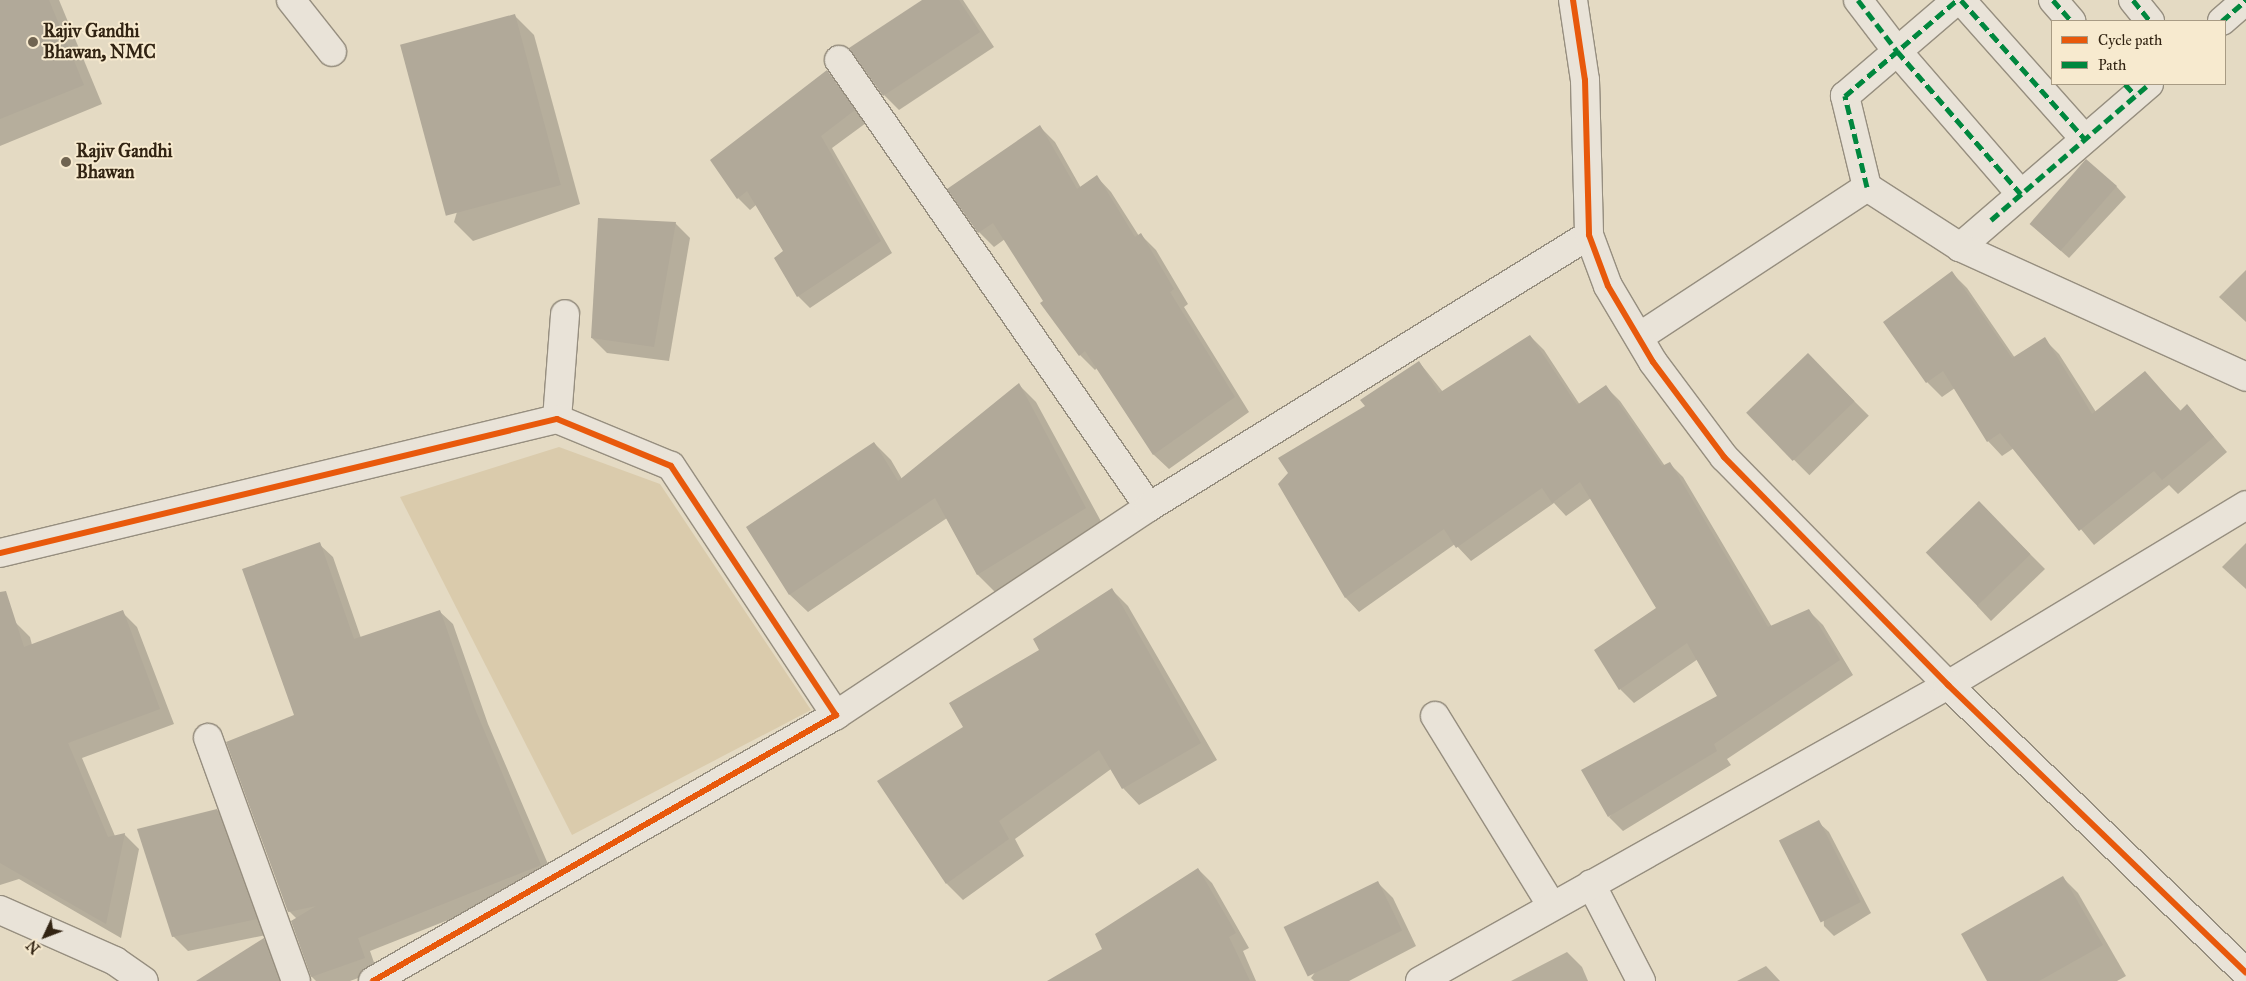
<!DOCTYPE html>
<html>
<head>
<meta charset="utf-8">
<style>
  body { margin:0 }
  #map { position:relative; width:2246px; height:981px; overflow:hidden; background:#e4dac3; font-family:"IM FELL Great Primer",serif }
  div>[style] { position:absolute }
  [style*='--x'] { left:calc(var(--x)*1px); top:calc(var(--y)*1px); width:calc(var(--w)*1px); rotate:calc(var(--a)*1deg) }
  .green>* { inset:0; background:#dacbac }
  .shadow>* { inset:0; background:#0003; transform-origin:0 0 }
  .building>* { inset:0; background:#b1a999; transform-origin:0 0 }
  .roads { filter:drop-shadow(1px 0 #968e7f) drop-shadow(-1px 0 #968e7f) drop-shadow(0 1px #968e7f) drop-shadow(0 -1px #968e7f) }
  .minor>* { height:28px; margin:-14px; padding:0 14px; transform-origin:14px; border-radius:14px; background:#e9e3d8 }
  .tertiary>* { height:28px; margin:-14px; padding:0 14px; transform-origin:14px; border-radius:14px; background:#e9e3d8 }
  .quiet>* { height:5px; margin-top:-2.5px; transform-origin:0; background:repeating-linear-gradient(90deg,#00873e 0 10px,transparent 0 15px) }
  .cycleway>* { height:6px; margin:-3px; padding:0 3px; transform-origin:3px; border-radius:3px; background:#e8590c }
  .dots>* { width:14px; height:14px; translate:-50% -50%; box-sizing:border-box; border:2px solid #f7eacf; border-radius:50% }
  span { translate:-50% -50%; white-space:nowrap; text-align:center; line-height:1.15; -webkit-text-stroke:4px #f7eacf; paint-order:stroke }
  .poi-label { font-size:18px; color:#322413; font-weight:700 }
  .left { translate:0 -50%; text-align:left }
  .legend { position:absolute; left:2051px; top:20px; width:175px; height:65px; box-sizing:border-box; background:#f7eacf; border:1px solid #a89b84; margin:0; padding:6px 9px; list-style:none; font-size:15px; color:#322413 }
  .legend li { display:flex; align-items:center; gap:10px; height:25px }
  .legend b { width:25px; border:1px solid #a89b84 }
  .north { position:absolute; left:20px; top:911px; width:50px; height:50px; -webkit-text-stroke:4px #f7eacf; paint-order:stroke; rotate:227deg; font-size:14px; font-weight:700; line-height:20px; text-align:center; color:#322413 }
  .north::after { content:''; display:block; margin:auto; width:18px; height:22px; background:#322413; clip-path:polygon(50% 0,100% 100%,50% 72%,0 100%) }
</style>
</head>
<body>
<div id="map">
  <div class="green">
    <div style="clip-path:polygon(559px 447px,660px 484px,811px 710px,572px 835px,400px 497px)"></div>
  </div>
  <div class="shadow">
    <div style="clip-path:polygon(0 0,59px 0,102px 104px,0 146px)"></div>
    <div style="clip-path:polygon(925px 0,963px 0,994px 47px,899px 110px,884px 95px)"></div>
    <div style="clip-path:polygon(515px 16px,534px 35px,580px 204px,473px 241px,454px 222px)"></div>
    <div style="clip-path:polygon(827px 71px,866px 123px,832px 148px,892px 253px,810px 308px,798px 296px,785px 252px,756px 205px,750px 210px,738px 198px)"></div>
    <div style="clip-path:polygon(1040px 127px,1055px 142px,1081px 188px,1097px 177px,1111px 192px,1139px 236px,1141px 235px,1156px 250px,1188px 304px,1184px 307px,1249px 412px,1169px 469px,1154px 455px,1097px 368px,1095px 370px,1080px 355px,1005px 239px,994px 247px,979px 232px)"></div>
    <div style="clip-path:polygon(2116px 186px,2126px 197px,2069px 258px,2035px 228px)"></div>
    <div style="clip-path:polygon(675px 223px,690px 238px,669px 361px,607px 353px,592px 338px)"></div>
    <div style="clip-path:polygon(2246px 270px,2246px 322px,2219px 297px)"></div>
    <div style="clip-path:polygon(1952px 273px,1967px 288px,2015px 358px,2044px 339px,2059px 354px,2096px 412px,2145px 373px,2181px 411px,2187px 405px,2227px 452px,2178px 494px,2169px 485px,2094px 545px,2014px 448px,2002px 456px,1988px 441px,1955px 388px,1942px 397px,1927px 382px)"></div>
    <div style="clip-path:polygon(1530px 336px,1544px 350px,1580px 405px,1606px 387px,1620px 401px,1665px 466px,1669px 463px,1683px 477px,1772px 627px,1809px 611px,1823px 625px,1853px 675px,1727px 759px,1731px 765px,1623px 831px,1609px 817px,1718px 696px,1698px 659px,1634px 703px,1620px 689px,1658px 609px,1591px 498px,1566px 516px,1554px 503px,1471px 561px,1455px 544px,1359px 612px,1346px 598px,1280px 484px,1419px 362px,1443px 392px)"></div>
    <div style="left:1808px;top:355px;width:86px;height:84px;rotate:45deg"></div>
    <div style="clip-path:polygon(1019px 385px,1036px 402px,1103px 525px,995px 592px,978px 575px,947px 518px,808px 612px,790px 595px,748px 528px,874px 443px,891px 460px,902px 479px)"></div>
    <div style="clip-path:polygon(1979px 503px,2045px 569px,1991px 621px,1977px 606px)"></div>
    <div style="clip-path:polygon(2246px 543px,2246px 589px,2222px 567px)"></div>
    <div style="clip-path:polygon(319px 544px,333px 557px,361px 638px,439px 611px,453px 624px,488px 724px,554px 878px,370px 951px,377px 971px,350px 981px,316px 981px,312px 977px,293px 922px,297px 919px,289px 911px,295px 715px)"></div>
    <div style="clip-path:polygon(1112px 590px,1128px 606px,1217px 760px,1139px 805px,1123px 788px,1111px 769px,1015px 839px,1024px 856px,963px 900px,947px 884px,964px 727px,1041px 650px)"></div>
    <div style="clip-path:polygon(122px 612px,137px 627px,174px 724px,82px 758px,115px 836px,124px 834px,139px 849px,121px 938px,19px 879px,0 885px,0 627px,15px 622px,30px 637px,32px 645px)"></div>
    <div style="clip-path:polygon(217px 810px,232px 825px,271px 934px,188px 951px,173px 936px)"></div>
    <div style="clip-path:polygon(1818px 822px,1829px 832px,1871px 913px,1834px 936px,1824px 926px)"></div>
    <div style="clip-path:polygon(1198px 869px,1212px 883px,1249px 948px,1243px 951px,1256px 981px,1050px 981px,1104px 950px)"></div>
    <div style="clip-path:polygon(2063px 878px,2078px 893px,2126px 976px,2117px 981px,1988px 981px)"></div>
    <div style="clip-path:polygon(1378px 883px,1393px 898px,1416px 946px,1349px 981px,1314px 981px,1311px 978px)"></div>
    <div style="clip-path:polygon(264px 940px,279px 955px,288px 981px,198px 981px)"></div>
    <div style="clip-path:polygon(1567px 952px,1582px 967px,1588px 981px,1511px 981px)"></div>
    <div style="clip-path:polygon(1766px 966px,1780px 981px,1737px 981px)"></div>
  </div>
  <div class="building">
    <div style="clip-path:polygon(0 0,49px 0,84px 85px,0 119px)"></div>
    <div style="clip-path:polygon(922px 0,959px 0,980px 32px,883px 96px,849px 48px)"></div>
    <div style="left:515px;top:14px;width:177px;height:119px;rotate:75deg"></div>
    <div style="clip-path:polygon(827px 70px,855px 110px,821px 136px,881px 241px,797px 297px,774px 258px,783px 251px,747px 191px,737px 199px,710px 160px)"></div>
    <div style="clip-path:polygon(1040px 125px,1077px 189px,1097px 175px,1135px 237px,1141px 233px,1174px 289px,1170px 292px,1235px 397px,1153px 455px,1085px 351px,1079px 356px,1040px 303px,1043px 301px,993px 223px,978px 233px,947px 189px)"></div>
    <div style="left:2086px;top:159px;width:41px;height:86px;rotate:41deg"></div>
    <div style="clip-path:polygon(598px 218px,676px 222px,654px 347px,591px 338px)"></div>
    <div style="clip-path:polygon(1952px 271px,2012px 358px,2045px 337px,2092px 414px,2145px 371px,2180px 411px,2187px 404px,2214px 437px,2162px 480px,2154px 471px,2079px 531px,2000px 433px,1987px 442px,1943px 371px,1926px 383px,1883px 322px)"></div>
    <div style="clip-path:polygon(1530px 335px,1577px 405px,1606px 385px,1662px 466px,1670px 462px,1768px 627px,1809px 609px,1840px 660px,1714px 744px,1717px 751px,1608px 817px,1581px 770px,1717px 696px,1687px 643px,1619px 690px,1594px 650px,1656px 608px,1580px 482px,1552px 503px,1542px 488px,1456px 548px,1444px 529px,1345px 598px,1278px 484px,1288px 473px,1278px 458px,1365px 406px,1360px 400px,1419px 361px,1439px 393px)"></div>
    <div style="left:1808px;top:353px;width:67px;height:86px;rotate:46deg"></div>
    <div style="clip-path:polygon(1019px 383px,1086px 508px,977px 575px,935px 498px,789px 595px,746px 527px,874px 442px,898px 481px)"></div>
    <div style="left:1979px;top:501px;width:74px;height:74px;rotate:46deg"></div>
    <div style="clip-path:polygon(320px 542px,354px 639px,440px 610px,475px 709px,541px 865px,358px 938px,365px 958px,311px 977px,291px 921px,316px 906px,288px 912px,226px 742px,294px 715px,242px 569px)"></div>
    <div style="clip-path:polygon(1112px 588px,1201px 743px,1122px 789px,1099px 750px,999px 821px,1009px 839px,946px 884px,877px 781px,963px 727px,949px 703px,1039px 650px,1033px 639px)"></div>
    <div style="clip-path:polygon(6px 591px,24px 647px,123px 610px,160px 709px,68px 743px,108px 837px,125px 833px,106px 924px,0 863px,0 592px)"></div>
    <div style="clip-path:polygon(217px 809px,257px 919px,172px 937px,137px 829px)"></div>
    <div style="left:1819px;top:820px;width:92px;height:45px;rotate:63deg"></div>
    <div style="clip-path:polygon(1198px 868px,1236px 933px,1229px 937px,1250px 981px,1047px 981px,1102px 949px,1095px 934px)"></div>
    <div style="clip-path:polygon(2063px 876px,2103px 945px,2039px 981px,1987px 981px,1961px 934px)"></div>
    <div style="left:1378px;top:881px;width:55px;height:105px;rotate:64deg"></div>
    <div style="clip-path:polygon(264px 938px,279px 981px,196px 981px)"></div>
  </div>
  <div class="roads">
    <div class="minor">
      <div style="--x:291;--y:0;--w:66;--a:51.7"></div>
      <div style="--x:1858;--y:0;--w:64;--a:52.6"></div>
      <div style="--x:1897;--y:51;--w:189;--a:49.1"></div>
      <div style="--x:1961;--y:0;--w:186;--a:48.3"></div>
      <div style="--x:2053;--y:0;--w:28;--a:49"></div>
      <div style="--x:2133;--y:0;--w:27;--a:51"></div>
      <div style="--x:2222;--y:21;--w:32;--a:-41"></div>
      <div style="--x:839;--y:60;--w:544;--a:55.26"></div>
      <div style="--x:2149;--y:84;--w:250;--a:139.2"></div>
      <div style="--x:1960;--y:247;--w:314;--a:24.4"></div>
      <div style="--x:1867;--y:187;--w:94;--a:-103.6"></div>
      <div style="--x:1845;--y:96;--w:148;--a:-40.6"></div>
      <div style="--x:1639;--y:337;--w:273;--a:-33.3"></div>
      <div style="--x:1867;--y:187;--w:111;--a:32.8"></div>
      <div style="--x:557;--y:419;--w:105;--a:-85.6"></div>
      <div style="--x:0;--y:553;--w:573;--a:-13.53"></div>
      <div style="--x:557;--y:419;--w:123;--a:22.4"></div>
      <div style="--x:671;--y:466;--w:299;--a:56.5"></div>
      <div style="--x:836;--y:715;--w:534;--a:150.12"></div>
      <div style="--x:836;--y:715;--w:376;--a:-33.6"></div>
      <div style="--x:1149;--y:507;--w:517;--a:-31.72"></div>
      <div style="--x:1435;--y:716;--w:223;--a:58.4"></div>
      <div style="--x:208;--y:738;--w:258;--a:70.1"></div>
      <div style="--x:1591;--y:884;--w:109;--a:62.7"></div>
      <div style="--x:0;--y:910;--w:126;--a:23.9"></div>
      <div style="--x:115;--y:961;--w:35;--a:35"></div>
      <div style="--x:1420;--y:981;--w:605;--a:-29.28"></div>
      <div style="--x:1948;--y:685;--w:348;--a:-31.1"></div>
    </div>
    <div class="tertiary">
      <div style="--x:1573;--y:0;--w:81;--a:81.5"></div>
      <div style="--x:1585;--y:80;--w:155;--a:88.5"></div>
      <div style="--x:1589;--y:235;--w:54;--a:69.6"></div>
      <div style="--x:1608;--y:286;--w:88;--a:59.4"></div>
      <div style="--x:1653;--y:362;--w:119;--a:53.2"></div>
      <div style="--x:1724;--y:457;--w:320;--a:45.5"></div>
      <div style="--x:1948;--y:685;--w:414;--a:44"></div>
    </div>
  </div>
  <div class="quiet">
    <div style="--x:1858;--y:0;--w:64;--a:52.6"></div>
    <div style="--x:1897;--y:51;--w:189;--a:49.1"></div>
    <div style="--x:1961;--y:0;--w:186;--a:48.3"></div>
    <div style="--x:2053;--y:0;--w:28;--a:49"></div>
    <div style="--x:2133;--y:0;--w:27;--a:51"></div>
    <div style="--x:2222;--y:21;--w:32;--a:-41"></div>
    <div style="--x:2125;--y:84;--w:15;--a:48"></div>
    <div style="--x:1867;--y:187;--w:94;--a:-103.6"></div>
    <div style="--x:1845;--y:96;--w:148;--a:-40.6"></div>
    <div style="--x:1991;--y:220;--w:208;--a:-40.7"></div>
  </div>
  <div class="cycleway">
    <div style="--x:1573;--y:0;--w:81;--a:81.5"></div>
    <div style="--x:1585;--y:80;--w:155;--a:88.5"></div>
    <div style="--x:1589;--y:235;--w:54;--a:69.6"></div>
    <div style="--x:1608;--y:286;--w:88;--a:59.4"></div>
    <div style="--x:1653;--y:362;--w:119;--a:53.2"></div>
    <div style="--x:1724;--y:457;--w:320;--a:45.5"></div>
    <div style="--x:1948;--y:685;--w:414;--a:44"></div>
    <div style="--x:0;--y:553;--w:573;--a:-13.53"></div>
    <div style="--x:557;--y:419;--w:123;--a:22.4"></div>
    <div style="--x:671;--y:466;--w:299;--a:56.5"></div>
    <div style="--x:836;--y:715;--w:534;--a:150.12"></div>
  </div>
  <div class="dots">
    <div style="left:33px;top:42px;background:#706451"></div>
    <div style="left:66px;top:162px;background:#706451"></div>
  </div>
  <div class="poi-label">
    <span class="left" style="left:43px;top:42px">Rajiv Gandhi<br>Bhawan, NMC</span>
    <span class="left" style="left:76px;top:162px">Rajiv Gandhi<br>Bhawan</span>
  </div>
  <ul class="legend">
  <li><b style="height:6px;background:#e8590c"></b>Cycle path</li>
  <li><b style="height:6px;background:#00873e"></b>Path</li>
  </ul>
  <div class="north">N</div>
</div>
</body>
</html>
